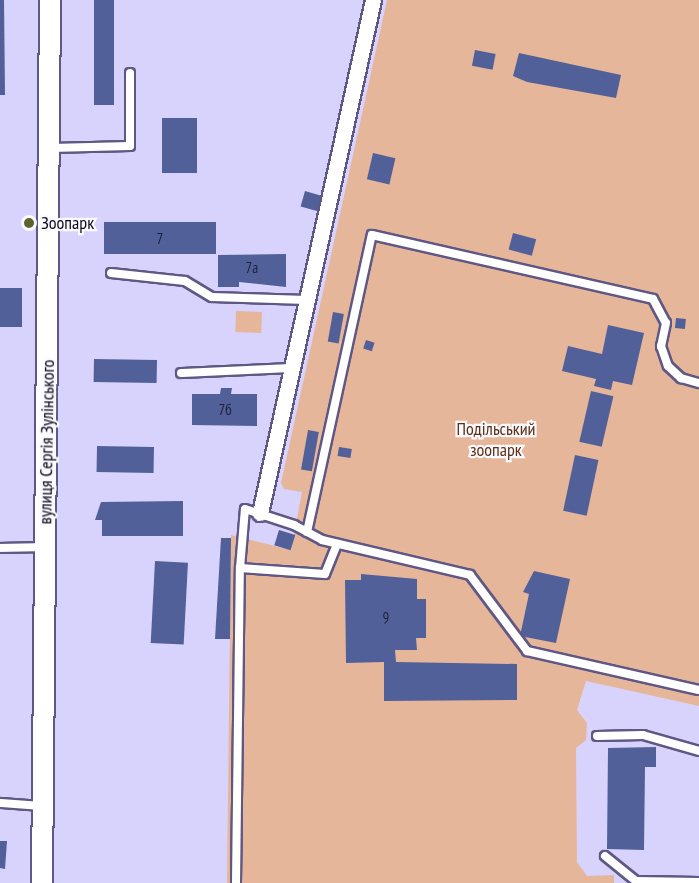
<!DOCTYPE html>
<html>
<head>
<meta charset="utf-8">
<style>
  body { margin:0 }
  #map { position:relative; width:699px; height:883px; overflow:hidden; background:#d8d3fc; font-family:"PT Sans Narrow",sans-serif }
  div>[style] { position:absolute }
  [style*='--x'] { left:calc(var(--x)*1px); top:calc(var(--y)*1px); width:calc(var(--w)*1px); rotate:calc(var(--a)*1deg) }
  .green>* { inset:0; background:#e6b69a; transform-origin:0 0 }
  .building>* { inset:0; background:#516099; transform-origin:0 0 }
  .roads { filter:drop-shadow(2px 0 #5f5784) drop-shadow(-2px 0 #5f5784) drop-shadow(0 2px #5f5784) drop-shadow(0 -2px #5f5784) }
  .service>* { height:8px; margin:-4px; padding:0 4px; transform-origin:4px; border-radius:4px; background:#fff }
  .minor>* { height:15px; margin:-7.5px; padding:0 7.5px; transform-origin:7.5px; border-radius:7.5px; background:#fff }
  .tertiary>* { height:20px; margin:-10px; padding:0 10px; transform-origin:10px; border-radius:10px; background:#fff }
  .dots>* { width:16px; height:16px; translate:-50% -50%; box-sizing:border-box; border:3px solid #f9f9fe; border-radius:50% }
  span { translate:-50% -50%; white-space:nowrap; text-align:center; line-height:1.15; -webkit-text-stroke:4.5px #f9f9fe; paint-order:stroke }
  .number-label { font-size:15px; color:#1e1f3a }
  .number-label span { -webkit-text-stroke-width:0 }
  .poi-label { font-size:18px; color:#0d091a }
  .left { translate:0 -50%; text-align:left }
  .park-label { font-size:18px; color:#5b3115 }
  .street-label { font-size:18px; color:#0d091a }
</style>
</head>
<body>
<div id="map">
  <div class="green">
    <div style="clip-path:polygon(387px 0,699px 0,699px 706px,586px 681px,577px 710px,587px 723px,586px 740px,576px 748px,577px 862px,587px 876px,614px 875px,614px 883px,227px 883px,231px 535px,291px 550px,302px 492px,284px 489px,281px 483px)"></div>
    <div style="left:236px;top:311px;width:26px;height:21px;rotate:2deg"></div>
  </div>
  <div class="building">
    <div style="clip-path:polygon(0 0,4px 0,5px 95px,0 95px)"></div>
    <div style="left:94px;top:0;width:20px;height:105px"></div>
    <div style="left:475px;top:50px;width:21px;height:16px;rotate:11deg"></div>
    <div style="clip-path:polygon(519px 53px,621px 75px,616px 98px,527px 82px,513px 76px)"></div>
    <div style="left:162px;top:118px;width:35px;height:55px"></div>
    <div style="left:373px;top:153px;width:23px;height:27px;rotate:13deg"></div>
    <div style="left:305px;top:191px;width:18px;height:16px;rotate:16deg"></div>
    <div style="left:216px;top:222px;width:32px;height:112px;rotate:90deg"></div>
    <div style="left:513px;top:233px;width:24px;height:17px;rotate:15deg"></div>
    <div style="clip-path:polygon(286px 254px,286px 287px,239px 282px,239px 287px,218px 287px,218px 255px)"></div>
    <div style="left:22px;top:288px;width:39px;height:22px;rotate:90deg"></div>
    <div style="left:333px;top:312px;width:11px;height:30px;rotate:10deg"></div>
    <div style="left:676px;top:318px;width:10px;height:10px;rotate:6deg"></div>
    <div style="clip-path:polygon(608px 325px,644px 333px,632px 385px,613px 381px,611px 390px,594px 386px,596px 379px,562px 371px,568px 346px,602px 354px)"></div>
    <div style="left:366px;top:340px;width:9px;height:9px;rotate:18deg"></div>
    <div style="left:94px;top:359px;width:63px;height:23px;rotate:1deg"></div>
    <div style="clip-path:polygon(221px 388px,232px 388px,231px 394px,257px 394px,257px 426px,192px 425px,192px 394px,220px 394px)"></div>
    <div style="left:591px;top:391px;width:23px;height:52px;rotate:13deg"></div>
    <div style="left:308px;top:430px;width:11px;height:40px;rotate:10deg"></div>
    <div style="left:97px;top:446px;width:57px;height:26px;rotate:1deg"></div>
    <div style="left:339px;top:447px;width:13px;height:9px;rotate:9deg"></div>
    <div style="left:575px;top:455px;width:24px;height:57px;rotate:12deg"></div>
    <div style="clip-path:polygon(183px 501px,183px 536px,102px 536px,102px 520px,95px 520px,101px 502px)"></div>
    <div style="left:279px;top:530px;width:17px;height:16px;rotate:17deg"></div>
    <div style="clip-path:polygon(221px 538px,231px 538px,230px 639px,215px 639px)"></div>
    <div style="left:155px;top:561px;width:33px;height:82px;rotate:3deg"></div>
    <div style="clip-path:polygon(534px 571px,570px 579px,556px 643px,520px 636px,529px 594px,523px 592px)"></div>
    <div style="clip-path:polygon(361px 574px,417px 579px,417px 599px,426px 599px,426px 638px,416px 638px,417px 650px,395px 650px,396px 662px,517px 664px,517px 700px,384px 701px,384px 662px,346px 663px,345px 580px,361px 580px)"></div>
    <div style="clip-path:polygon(656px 747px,656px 767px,645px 767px,644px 850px,607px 849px,608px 748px)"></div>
    <div style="clip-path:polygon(0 841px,7px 841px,5px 869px,0 868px)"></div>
  </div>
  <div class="roads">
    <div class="service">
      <div style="--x:51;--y:148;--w:79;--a:-1.5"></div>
      <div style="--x:130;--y:146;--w:73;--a:-90"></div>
      <div style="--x:111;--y:273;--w:74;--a:6.2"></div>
      <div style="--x:185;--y:281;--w:31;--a:31"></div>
      <div style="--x:212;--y:297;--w:95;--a:1.8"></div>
      <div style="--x:181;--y:373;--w:111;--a:-2.6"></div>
      <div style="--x:307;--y:532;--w:304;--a:-77.7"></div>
      <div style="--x:372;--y:235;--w:288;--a:12.8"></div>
      <div style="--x:653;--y:299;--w:27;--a:62"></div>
      <div style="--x:666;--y:323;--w:24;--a:102"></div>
      <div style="--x:661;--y:346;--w:21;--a:71"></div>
      <div style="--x:668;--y:366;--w:18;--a:43"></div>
      <div style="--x:681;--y:378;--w:19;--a:16"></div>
      <div style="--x:0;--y:548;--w:44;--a:-1.3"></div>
      <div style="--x:240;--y:568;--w:59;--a:-85.2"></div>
      <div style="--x:245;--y:509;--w:52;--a:18.1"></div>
      <div style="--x:294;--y:525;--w:32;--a:28"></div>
      <div style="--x:322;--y:540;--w:152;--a:13.3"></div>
      <div style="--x:470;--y:575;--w:95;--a:53.1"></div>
      <div style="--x:527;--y:651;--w:176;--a:12.8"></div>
      <div style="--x:597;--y:736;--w:46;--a:-1.2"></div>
      <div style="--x:643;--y:735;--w:58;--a:15.9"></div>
      <div style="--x:0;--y:803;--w:41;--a:4.2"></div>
      <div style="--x:605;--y:856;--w:40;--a:39"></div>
      <div style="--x:636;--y:881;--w:63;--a:0.9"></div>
      <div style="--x:236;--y:883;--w:315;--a:-89.3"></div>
      <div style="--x:240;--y:568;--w:85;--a:4"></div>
      <div style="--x:325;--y:574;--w:32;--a:-68"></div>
    </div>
    <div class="minor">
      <div style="--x:260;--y:513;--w:525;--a:-77.58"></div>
    </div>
    <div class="tertiary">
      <div style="--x:42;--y:883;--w:883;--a:-89.48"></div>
    </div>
  </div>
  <div class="dots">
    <div style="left:29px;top:223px;background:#5f622f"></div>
  </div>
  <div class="number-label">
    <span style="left:160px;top:239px">7</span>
    <span style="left:252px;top:268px">7а</span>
    <span style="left:225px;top:410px">7б</span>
    <span style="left:386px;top:618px">9</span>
  </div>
  <div class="poi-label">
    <span class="left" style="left:41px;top:223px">Зоопарк</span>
  </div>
  <div class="park-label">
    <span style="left:496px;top:440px">Подільський<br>зоопарк</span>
  </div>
  <div class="street-label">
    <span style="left:47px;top:442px;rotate:-89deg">вулиця Сергія Зулінського</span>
  </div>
</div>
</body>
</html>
